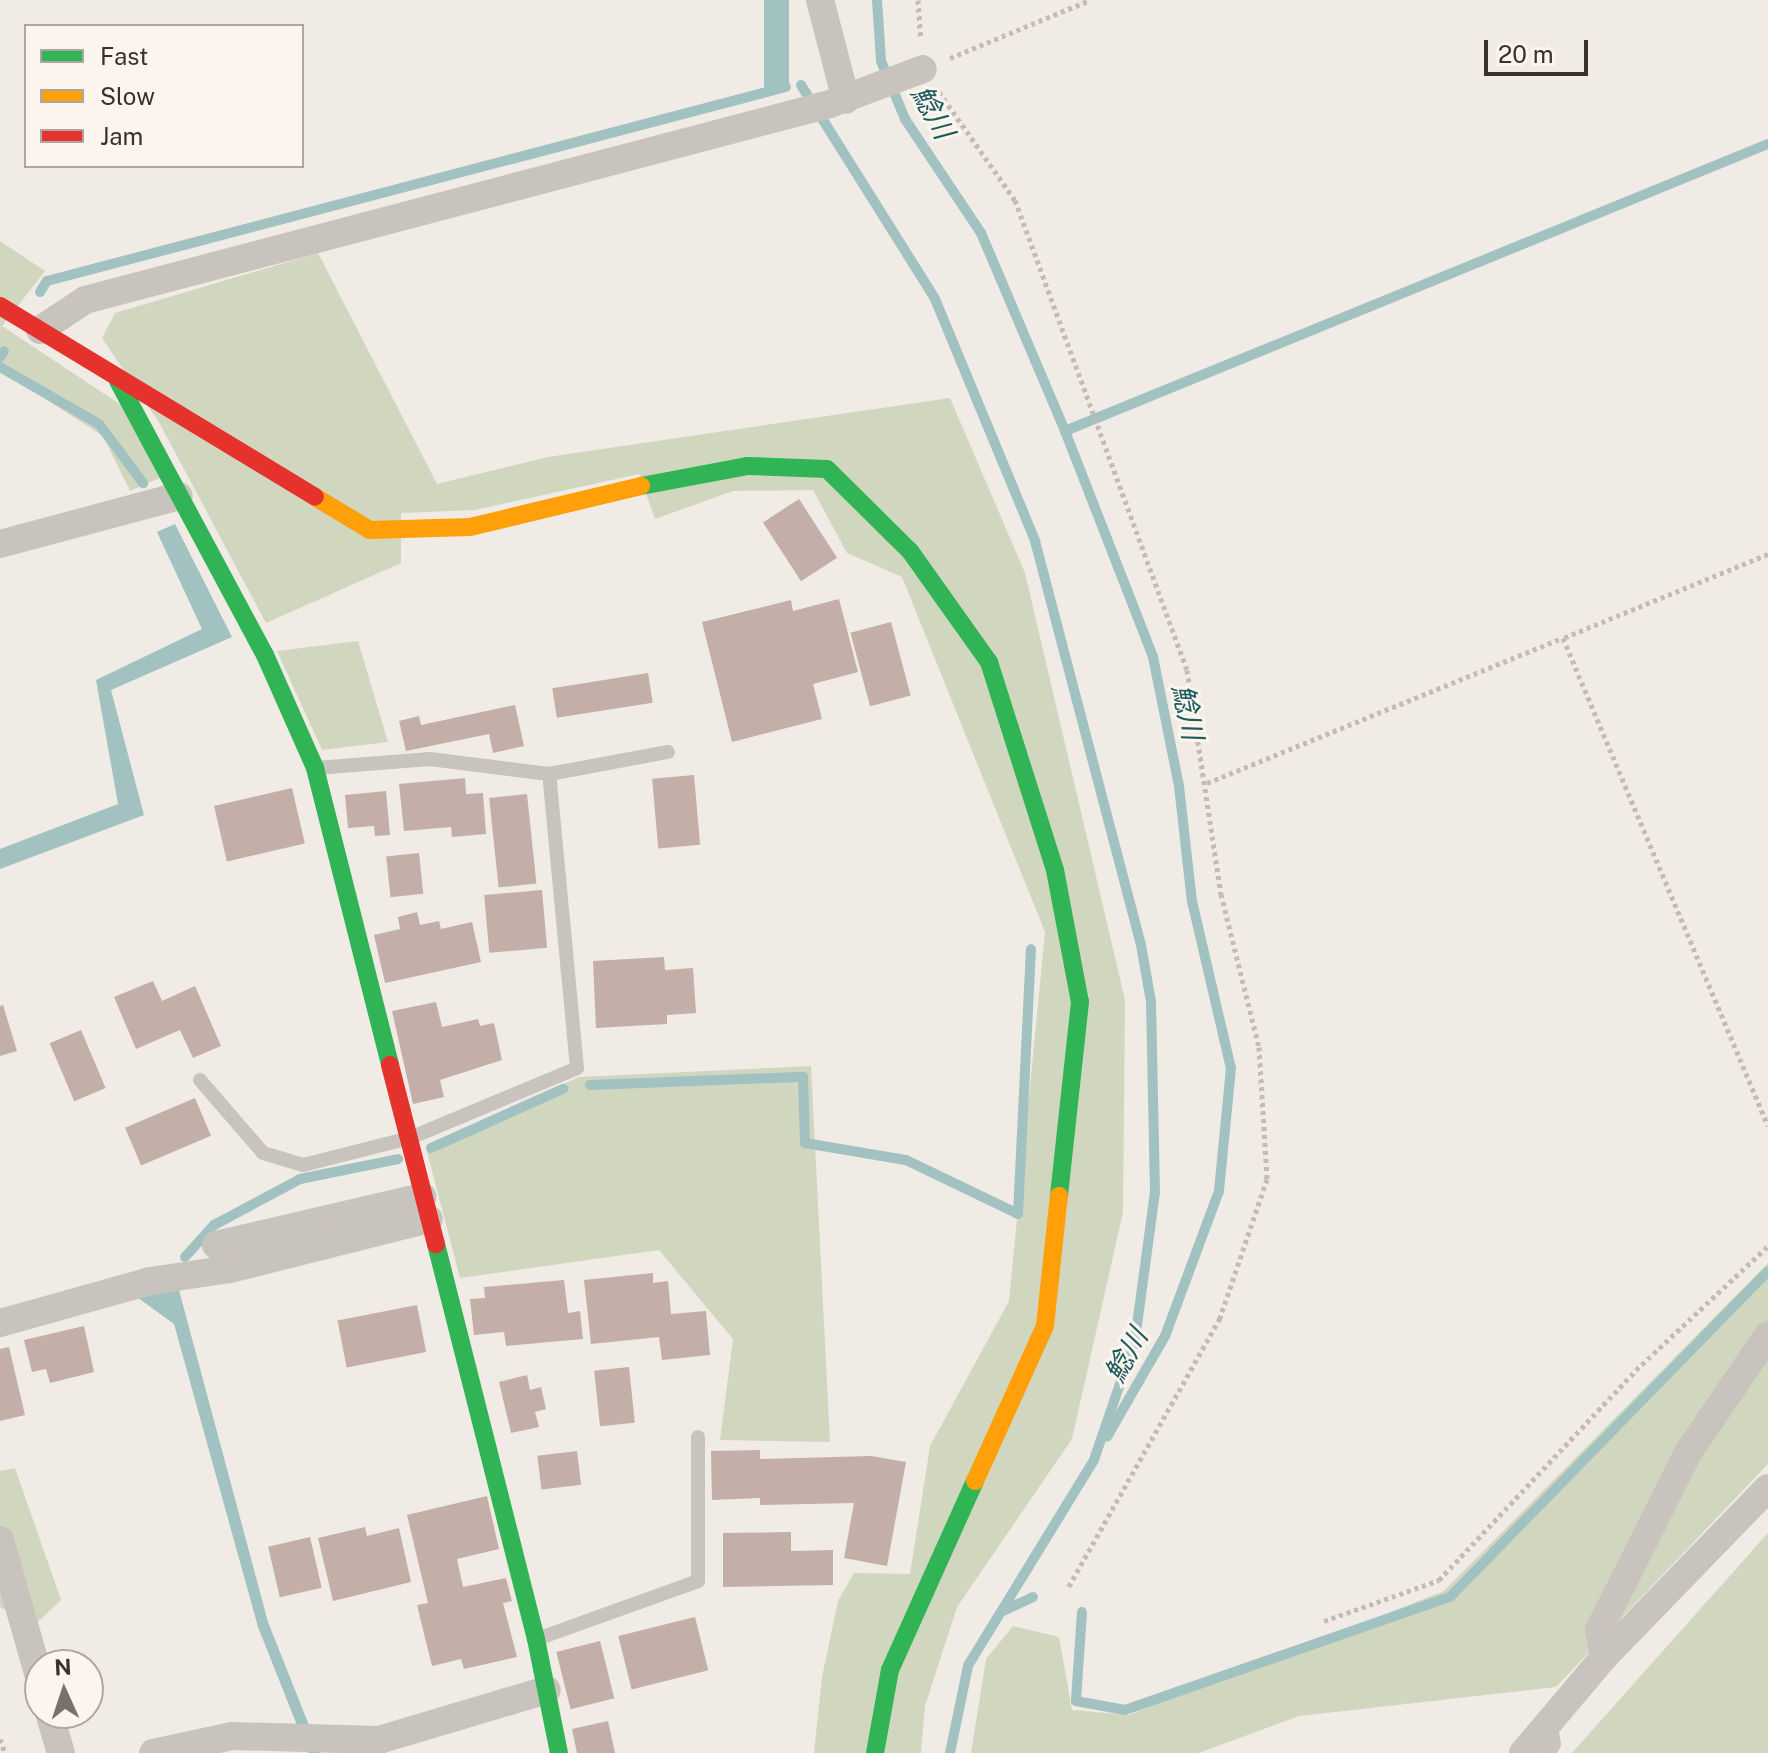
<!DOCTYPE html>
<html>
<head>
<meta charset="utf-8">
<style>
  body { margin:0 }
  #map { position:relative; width:1768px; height:1753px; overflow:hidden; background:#f0ebe5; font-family:"Public Sans","Noto Sans JP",sans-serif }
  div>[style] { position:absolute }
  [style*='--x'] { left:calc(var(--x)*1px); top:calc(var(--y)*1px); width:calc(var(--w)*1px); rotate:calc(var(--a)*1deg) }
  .green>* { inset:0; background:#d1d6bf }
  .water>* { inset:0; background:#a1c2c1; transform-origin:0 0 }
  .stream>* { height:10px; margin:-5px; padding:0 5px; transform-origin:5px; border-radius:5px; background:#a1c2c1 }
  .building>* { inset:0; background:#c3afa7; transform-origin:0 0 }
  .path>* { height:5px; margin-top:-2.5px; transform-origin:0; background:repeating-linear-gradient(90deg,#c2bbb6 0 4px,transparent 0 8px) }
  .lane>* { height:14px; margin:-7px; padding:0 7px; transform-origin:7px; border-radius:7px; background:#c9c3be }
  .street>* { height:28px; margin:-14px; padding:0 14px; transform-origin:14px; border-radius:14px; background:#c9c3be }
  .fast>* { height:18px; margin:-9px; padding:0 9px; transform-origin:9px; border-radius:9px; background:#30b455 }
  .slow>* { height:18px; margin:-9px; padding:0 9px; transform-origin:9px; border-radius:9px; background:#ff9f0a }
  .jam>* { height:18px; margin:-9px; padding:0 9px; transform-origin:9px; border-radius:9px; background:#e5322d }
  span { translate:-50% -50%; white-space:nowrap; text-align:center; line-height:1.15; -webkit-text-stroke:6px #fbf5ee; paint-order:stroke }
  .water-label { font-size:28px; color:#1f5a5e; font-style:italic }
  .legend { position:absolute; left:24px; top:24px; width:280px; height:144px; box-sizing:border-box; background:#fbf5ee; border:2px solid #aea6a0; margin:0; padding:10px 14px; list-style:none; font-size:24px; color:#3b302b }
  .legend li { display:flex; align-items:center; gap:16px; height:40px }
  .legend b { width:40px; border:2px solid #aea6a0 }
  .north { position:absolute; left:24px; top:1649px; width:80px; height:80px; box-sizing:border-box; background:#fbf5ee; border:2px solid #aea6a0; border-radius:50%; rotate:357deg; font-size:22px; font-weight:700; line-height:32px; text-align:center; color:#3b302b }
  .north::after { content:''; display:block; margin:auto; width:28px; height:36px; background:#7a716c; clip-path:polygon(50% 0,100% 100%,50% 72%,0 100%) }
  .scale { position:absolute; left:1484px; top:40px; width:104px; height:36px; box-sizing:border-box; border:4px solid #3b302b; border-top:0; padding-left:10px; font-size:24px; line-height:28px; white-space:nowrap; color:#3b302b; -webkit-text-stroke:6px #fbf5ee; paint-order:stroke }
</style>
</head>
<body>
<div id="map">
  <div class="green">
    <div style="clip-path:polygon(0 241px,45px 271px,2px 326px,121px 405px,162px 477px,130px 491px,103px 436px,0 370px)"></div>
    <div style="clip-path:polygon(318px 253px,437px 484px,548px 457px,950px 398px,1025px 573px,1125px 1000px,1123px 1212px,1072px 1439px,957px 1607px,925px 1706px,921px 1753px,814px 1753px,822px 1677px,838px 1601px,854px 1573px,910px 1574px,930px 1446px,1009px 1301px,1045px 932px,902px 577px,847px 553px,813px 490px,733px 491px,655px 519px,639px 474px,475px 510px,401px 513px,401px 563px,266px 623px,160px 424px,102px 338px,115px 313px)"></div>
    <div style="clip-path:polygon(358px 641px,388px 742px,322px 750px,277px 651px)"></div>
    <div style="clip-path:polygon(811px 1066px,830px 1442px,720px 1440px,733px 1339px,659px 1250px,460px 1278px,426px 1148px,579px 1077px)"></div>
    <div style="clip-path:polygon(1768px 1263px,1768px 1464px,1556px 1687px,1299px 1716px,1199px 1753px,971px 1753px,986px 1659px,1013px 1626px,1059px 1637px,1072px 1710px,1129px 1715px,1444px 1591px)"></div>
    <div style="clip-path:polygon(15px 1468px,61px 1600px,35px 1625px,0 1607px,0 1471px)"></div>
    <div style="clip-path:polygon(1768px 1533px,1768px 1753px,1572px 1753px)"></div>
  </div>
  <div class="water">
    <div style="left:764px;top:0;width:25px;height:90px"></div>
    <div style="clip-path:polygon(175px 524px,232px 637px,111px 690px,144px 815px,0 869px,0 849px,118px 804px,96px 680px,202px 629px,157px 532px)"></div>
    <div style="clip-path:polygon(179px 1290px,268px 1622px,320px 1753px,308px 1753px,258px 1627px,174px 1324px,134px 1295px)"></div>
  </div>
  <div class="stream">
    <div style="--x:877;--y:0;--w:61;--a:86.2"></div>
    <div style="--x:881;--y:61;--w:63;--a:67.5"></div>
    <div style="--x:905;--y:119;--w:137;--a:56.3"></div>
    <div style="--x:981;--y:233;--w:215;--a:67"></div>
    <div style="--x:1065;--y:431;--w:243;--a:68.7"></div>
    <div style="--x:1153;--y:657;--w:132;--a:78.6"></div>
    <div style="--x:1179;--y:786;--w:116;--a:83.6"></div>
    <div style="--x:1192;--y:901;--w:171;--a:76.9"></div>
    <div style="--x:1231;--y:1068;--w:124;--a:95.6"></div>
    <div style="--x:1219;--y:1191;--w:155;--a:110.4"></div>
    <div style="--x:1165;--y:1336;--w:116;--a:119.9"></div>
    <div style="--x:801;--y:85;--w:252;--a:57.9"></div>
    <div style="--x:935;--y:299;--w:262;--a:67.5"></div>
    <div style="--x:1035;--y:541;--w:418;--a:75.3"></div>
    <div style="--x:1141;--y:945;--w:58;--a:80"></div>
    <div style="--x:1151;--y:1002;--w:190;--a:88.8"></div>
    <div style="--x:1155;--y:1192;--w:149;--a:97.7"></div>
    <div style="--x:1135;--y:1340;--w:127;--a:108.9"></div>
    <div style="--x:1094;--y:1460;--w:241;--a:121.5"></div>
    <div style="--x:968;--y:1666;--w:89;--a:101.7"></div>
    <div style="--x:40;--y:292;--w:13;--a:-58"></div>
    <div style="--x:47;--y:281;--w:764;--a:-14.71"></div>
    <div style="--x:0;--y:357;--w:7;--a:-56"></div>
    <div style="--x:0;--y:367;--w:114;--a:29.9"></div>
    <div style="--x:99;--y:424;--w:74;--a:53.3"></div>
    <div style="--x:1065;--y:431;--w:759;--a:-22.21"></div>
    <div style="--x:590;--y:1085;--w:213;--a:-2.2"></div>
    <div style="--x:803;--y:1077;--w:66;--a:88.3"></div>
    <div style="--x:805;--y:1143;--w:102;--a:9.6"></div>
    <div style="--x:906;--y:1160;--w:124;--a:25.7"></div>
    <div style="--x:1018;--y:1214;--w:265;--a:-87.2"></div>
    <div style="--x:431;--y:1148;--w:145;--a:-24.1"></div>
    <div style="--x:185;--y:1257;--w:43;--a:-47.8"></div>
    <div style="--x:214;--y:1225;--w:98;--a:-28.1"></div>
    <div style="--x:300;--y:1179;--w:100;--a:-11.5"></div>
    <div style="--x:1003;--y:1611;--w:33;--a:-25"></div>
    <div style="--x:1082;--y:1612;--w:89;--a:93.9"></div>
    <div style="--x:1076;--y:1701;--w:50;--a:10.4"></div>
    <div style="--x:1125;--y:1710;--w:344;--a:-19.2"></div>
    <div style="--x:1450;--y:1597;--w:455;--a:-45.7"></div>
  </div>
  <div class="building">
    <div style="left:799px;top:499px;width:70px;height:43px;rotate:57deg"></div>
    <div style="clip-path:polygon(839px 599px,858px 672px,813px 684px,822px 719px,732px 742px,702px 622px,791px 600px,793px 611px)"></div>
    <div style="left:891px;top:622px;width:76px;height:42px;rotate:75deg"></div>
    <div style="left:648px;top:673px;width:30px;height:97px;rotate:81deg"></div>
    <div style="clip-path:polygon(515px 705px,524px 746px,493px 753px,489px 734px,406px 751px,399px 721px,419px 716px,421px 725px)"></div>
    <div style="left:694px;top:775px;width:70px;height:42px;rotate:85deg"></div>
    <div style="clip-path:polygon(465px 778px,466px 794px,483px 793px,486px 834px,452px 837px,451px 827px,404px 831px,399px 784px)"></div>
    <div style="left:292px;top:788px;width:57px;height:80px;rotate:77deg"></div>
    <div style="clip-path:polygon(386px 791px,390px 835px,375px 836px,374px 826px,348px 828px,345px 795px)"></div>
    <div style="left:527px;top:794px;width:90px;height:38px;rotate:84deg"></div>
    <div style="left:419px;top:853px;width:41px;height:33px;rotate:84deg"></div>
    <div style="left:542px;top:890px;width:58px;height:58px;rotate:85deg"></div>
    <div style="clip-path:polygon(417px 912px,420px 925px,439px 921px,441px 929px,472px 922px,481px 962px,385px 983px,374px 935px,400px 929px,398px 917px)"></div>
    <div style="clip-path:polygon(664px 957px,665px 970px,693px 968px,696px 1013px,667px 1015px,667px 1024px,596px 1028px,593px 961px)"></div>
    <div style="clip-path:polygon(153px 981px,162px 1001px,195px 986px,221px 1046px,193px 1058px,180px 1030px,136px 1049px,114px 997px)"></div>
    <div style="clip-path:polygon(436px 1002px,442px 1027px,478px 1019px,480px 1026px,494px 1023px,502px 1060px,440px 1080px,444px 1097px,413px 1104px,392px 1011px)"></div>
    <div style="clip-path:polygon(3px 1005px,17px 1051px,0 1056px,0 1006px)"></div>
    <div style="left:81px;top:1030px;width:63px;height:34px;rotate:67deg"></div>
    <div style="left:195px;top:1098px;width:41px;height:76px;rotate:67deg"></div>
    <div style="clip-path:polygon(653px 1273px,653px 1283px,668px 1281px,671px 1314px,706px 1311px,710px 1355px,662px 1360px,659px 1337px,591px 1344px,584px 1280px)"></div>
    <div style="clip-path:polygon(564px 1280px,568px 1313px,580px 1311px,583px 1339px,506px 1346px,504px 1332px,474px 1335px,470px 1299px,485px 1298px,484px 1287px)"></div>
    <div style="left:417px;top:1305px;width:48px;height:81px;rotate:79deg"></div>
    <div style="clip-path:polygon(84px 1326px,94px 1372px,50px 1383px,46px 1369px,32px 1372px,24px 1340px)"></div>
    <div style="clip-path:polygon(9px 1347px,25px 1415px,0 1421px,0 1349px)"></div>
    <div style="left:629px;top:1367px;width:56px;height:35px;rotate:84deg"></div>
    <div style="clip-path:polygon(527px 1375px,530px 1390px,541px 1387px,546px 1409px,535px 1412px,539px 1427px,511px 1433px,499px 1382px)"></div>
    <div style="clip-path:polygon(760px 1450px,760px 1459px,871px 1456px,906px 1462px,887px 1566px,844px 1558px,854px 1503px,760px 1505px,760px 1498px,712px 1500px,711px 1451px)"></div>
    <div style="left:577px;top:1451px;width:34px;height:40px;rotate:83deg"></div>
    <div style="clip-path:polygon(487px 1496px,499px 1549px,457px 1559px,463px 1587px,506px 1578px,512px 1601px,503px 1603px,517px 1657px,464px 1669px,461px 1659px,432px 1666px,417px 1605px,428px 1603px,407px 1515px)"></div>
    <div style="clip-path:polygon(365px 1527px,367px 1536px,399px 1528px,411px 1582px,333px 1601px,318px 1538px)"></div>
    <div style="clip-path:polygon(791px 1532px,791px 1551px,833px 1550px,833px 1585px,723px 1587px,723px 1533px)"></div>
    <div style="left:310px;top:1537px;width:52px;height:43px;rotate:77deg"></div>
    <div style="left:695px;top:1617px;width:55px;height:79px;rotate:76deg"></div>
    <div style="left:600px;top:1641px;width:59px;height:45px;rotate:76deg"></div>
    <div style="clip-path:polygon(608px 1721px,615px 1753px,577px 1753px,572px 1729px)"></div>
  </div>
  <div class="path">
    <div style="--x:918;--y:0;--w:39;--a:86"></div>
    <div style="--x:950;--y:58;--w:152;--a:-22.5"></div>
    <div style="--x:939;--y:92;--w:132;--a:54.9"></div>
    <div style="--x:1015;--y:200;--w:500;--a:69.9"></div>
    <div style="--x:1187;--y:670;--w:227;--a:81.4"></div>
    <div style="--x:1221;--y:894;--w:158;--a:76.1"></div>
    <div style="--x:1259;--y:1047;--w:132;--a:86.5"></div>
    <div style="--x:1267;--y:1179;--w:147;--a:108.7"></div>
    <div style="--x:1220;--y:1318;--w:310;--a:119.4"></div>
    <div style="--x:1768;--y:554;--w:222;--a:157.7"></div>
    <div style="--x:1563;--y:638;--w:529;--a:67.21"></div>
    <div style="--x:1207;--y:783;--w:384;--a:-22.2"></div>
    <div style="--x:1324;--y:1621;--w:122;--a:-19.6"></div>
    <div style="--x:1439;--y:1580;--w:288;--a:-46.8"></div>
    <div style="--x:1636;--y:1370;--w:181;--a:-43.2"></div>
    <div style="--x:0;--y:1739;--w:15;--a:70"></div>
  </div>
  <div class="lane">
    <div style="--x:549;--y:774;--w:121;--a:-10.5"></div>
    <div style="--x:200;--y:1080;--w:96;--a:49.2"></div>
    <div style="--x:263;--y:1153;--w:42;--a:16.7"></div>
    <div style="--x:303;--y:1165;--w:110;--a:-14.2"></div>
    <div style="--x:410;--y:1138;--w:181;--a:-22.7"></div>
    <div style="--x:577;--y:1068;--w:295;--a:-95.4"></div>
    <div style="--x:549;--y:774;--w:120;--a:-172.8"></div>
    <div style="--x:430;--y:759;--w:114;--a:175.5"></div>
    <div style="--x:537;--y:1639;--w:171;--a:-19.8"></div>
    <div style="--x:698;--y:1581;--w:144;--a:-90"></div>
    <div style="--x:1549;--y:1753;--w:10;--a:-61"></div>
    <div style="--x:1554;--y:1744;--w:23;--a:-100"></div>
  </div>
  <div class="street">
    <div style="--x:820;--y:0;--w:103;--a:75.4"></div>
    <div style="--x:40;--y:330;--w:54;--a:-33.7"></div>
    <div style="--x:85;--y:300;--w:770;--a:-14.74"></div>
    <div style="--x:830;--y:104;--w:99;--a:-20.6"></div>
    <div style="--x:0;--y:544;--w:185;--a:-15"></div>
    <div style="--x:216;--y:1245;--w:212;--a:-13.1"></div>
    <div style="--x:0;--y:1323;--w:156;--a:-15.6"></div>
    <div style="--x:150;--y:1281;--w:81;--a:-8.5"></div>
    <div style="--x:230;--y:1269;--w:205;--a:-14.1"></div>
    <div style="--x:0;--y:1540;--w:146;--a:74.1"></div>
    <div style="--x:1604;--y:1657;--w:27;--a:-100"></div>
    <div style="--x:1599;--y:1630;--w:200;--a:-63.3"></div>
    <div style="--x:1689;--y:1451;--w:140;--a:-55.7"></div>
    <div style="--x:49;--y:1713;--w:42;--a:73.3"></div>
    <div style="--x:153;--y:1753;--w:81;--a:-12.1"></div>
    <div style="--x:232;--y:1736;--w:147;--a:1.6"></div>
    <div style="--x:379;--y:1740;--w:175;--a:-16.6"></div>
    <div style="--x:1523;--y:1753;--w:126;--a:-49.8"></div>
    <div style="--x:1604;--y:1657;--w:235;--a:-45.9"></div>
  </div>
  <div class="fast">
    <div style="--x:118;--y:381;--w:311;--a:61.8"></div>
    <div style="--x:265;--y:655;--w:124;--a:66.1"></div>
    <div style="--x:315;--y:768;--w:306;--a:75.8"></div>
    <div style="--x:641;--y:486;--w:109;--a:-10.6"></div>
    <div style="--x:748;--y:466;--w:79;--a:2.2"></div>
    <div style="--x:827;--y:469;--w:117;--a:44.7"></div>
    <div style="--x:910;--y:551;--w:136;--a:54.6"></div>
    <div style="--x:989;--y:662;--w:218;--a:72.4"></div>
    <div style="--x:1055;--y:870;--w:134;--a:79.3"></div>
    <div style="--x:1080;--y:1002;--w:195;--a:96.2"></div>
    <div style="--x:436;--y:1244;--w:407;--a:75.8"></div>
    <div style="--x:536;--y:1639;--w:116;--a:78.6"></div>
    <div style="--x:875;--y:1753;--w:84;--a:-79.8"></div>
    <div style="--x:890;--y:1670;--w:207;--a:-65.8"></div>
  </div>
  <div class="slow">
    <div style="--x:315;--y:497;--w:64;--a:31"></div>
    <div style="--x:370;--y:530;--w:100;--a:-1.7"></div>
    <div style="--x:470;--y:527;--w:176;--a:-13.5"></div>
    <div style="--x:975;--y:1481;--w:170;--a:-65.7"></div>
    <div style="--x:1045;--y:1326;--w:131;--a:-83.9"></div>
  </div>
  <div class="jam">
    <div style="--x:0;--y:306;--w:368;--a:31.2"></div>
    <div style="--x:390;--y:1065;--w:185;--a:75.6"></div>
  </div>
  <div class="water-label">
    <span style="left:933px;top:112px;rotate:61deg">鯰川</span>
    <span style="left:1188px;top:712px;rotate:78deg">鯰川</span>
    <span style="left:1126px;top:1355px;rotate:-61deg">鯰川</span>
  </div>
  <ul class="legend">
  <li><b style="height:10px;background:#30b455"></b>Fast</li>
  <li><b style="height:10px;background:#ff9f0a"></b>Slow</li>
  <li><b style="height:10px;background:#e5322d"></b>Jam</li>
  </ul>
  <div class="north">N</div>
  <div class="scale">20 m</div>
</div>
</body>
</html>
